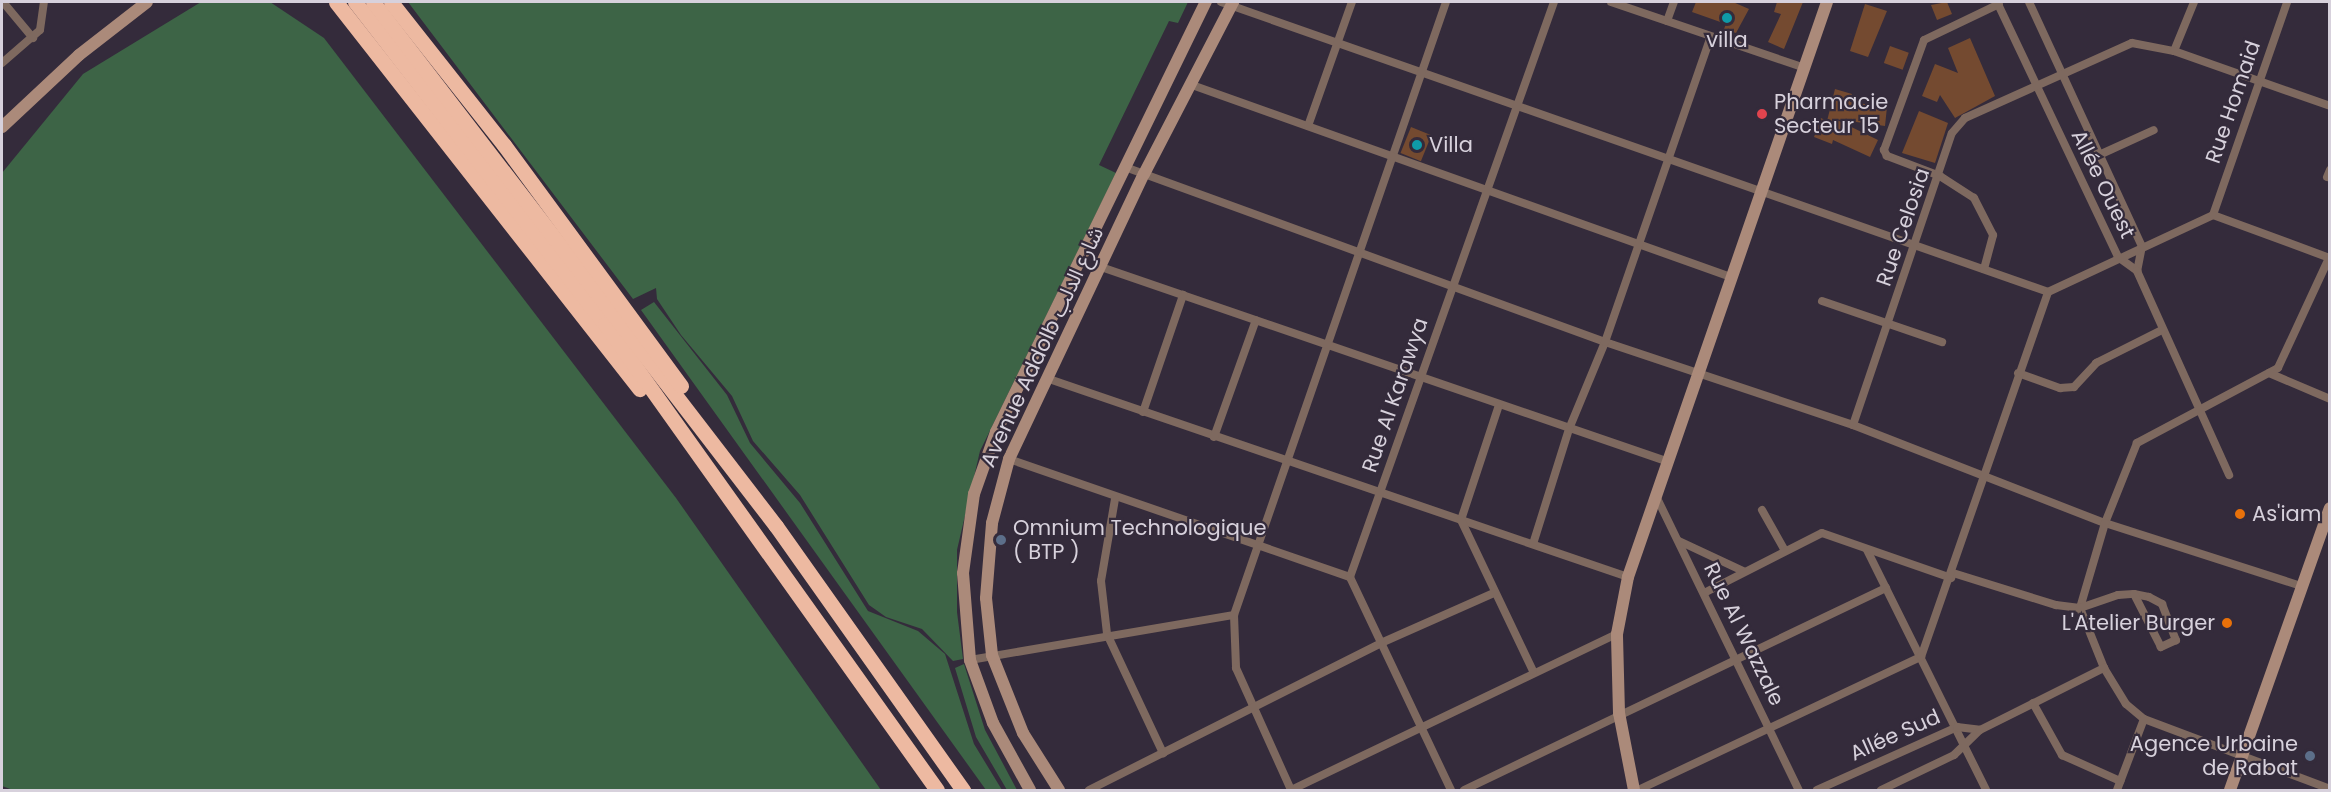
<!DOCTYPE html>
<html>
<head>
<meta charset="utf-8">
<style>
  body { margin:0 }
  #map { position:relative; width:2331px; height:792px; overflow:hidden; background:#342b3b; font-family:Poppins,"Noto Sans Arabic",sans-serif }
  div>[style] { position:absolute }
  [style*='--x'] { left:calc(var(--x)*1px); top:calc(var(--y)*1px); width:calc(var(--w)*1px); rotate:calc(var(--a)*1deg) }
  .green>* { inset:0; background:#3d6446 }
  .building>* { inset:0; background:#744a30; transform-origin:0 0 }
  .street>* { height:8px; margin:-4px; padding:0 4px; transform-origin:4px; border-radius:4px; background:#7e695f }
  .secondary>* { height:12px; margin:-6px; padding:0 6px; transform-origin:6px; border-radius:6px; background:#ab8a7a }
  .highway>* { height:15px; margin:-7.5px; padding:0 7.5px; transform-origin:7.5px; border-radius:7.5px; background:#edb9a1 }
  .dots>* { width:16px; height:16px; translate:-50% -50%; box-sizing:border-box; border:3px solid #342b3b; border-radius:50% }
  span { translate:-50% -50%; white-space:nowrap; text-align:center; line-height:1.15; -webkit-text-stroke:4.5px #342b3b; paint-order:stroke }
  .poi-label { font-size:21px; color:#d7d1dc }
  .left { translate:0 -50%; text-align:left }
  .right { translate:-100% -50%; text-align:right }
  .street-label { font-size:21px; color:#d7d1dc }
  .frame { position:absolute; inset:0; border:3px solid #d7d1dc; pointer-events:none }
</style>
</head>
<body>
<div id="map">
  <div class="green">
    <div style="clip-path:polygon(201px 2px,270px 2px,324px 38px,676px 498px,881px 790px,13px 790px,2px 786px,2px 173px,83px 74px)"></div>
    <div style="clip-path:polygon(408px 2px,1188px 2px,1178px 23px,1169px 21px,1099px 165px,1116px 173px,980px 451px,957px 550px,957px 612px,963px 659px,953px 661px,922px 629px,886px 617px,869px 605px,800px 495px,753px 441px,732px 396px,681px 335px,657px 299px,656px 288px,633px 299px)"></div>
    <div style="clip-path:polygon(654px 302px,727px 395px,750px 443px,800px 503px,868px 611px,918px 631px,945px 654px,974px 744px,1002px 790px,986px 790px,641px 310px)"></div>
    <div style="clip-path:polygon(964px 664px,985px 730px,1017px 790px,1007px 790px,976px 737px,955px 668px)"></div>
  </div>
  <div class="building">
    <div style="clip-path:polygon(1696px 2px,1733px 2px,1749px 9px,1736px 33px,1724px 29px,1726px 24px,1692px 12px)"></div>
    <div style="clip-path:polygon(1777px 2px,1803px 2px,1784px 49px,1768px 42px,1781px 14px,1774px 12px)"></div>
    <div style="clip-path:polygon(1947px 2px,1952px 14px,1937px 20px,1931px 5px)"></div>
    <div style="clip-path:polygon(1865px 4px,1887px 11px,1868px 57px,1850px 51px)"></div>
    <div style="clip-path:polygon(1970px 38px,1995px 96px,1955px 118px,1940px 95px,1937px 102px,1922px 96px,1935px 64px,1958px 73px,1948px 48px)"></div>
    <div style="left:1890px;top:46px;width:20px;height:18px;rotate:20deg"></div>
    <div style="clip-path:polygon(1835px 89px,1852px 94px,1850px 102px,1887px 107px,1885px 126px,1835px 119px,1878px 140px,1870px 157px,1833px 140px,1832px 144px,1814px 137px,1821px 118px,1827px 121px)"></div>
    <div style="clip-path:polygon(1919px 111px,1948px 123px,1935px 163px,1902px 153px)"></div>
    <div style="left:1411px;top:127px;width:22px;height:28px;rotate:22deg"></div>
  </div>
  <div class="street">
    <div style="--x:3;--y:2;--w:47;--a:50.2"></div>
    <div style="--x:1221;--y:2;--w:876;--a:19.32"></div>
    <div style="--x:1446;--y:2;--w:649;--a:109.08"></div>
    <div style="--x:1234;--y:615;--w:53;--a:87.8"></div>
    <div style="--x:1236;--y:668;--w:134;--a:65.7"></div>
    <div style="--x:1291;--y:790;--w:361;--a:-25.6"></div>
    <div style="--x:1611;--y:2;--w:205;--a:18.8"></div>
    <div style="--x:1997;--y:2;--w:282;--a:64.6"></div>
    <div style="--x:2118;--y:257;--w:24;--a:36"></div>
    <div style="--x:2029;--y:2;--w:269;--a:65.2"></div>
    <div style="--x:2142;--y:246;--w:25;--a:101"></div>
    <div style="--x:1667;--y:21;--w:20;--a:-70"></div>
    <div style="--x:2174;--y:51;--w:53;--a:-67.8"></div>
    <div style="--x:2;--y:63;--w:50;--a:-41"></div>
    <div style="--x:40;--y:30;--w:28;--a:-82"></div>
    <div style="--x:1192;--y:85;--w:572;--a:19.61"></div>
    <div style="--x:1308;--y:126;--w:132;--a:-70.5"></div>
    <div style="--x:2099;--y:155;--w:60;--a:-24.4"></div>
    <div style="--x:1125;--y:167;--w:511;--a:20.03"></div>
    <div style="--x:1605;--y:342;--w:262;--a:18.5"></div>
    <div style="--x:1853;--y:425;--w:270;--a:21.3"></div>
    <div style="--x:2105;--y:523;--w:206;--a:17.8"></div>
    <div style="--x:2327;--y:177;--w:8;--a:-67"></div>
    <div style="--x:2213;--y:215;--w:225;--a:-70.8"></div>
    <div style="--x:2329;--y:258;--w:121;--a:114.9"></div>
    <div style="--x:2278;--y:368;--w:160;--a:152"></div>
    <div style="--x:2137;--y:443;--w:86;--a:111.8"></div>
    <div style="--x:2105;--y:523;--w:89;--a:106.4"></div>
    <div style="--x:2080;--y:608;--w:65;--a:68.2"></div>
    <div style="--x:2104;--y:668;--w:42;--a:58.6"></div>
    <div style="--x:2126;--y:704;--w:23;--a:40"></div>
    <div style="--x:2144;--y:719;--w:199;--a:20.6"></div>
    <div style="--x:1101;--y:267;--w:597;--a:18.95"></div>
    <div style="--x:1984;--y:269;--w:35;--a:-75"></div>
    <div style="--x:1993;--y:235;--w:42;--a:-117.2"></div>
    <div style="--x:1974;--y:198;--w:40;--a:-147.1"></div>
    <div style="--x:1940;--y:176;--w:57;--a:-159.3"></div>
    <div style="--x:1887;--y:156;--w:7;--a:-117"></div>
    <div style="--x:1884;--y:150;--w:117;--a:-70"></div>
    <div style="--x:1924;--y:40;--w:83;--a:-25.6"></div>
    <div style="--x:2137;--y:271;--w:224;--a:65.7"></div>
    <div style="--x:1822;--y:301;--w:127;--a:18.9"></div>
    <div style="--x:2018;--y:373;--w:45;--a:19.7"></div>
    <div style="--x:2060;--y:388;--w:14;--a:-4"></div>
    <div style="--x:2074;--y:387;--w:33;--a:-47"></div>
    <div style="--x:2096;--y:363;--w:74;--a:-26.6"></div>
    <div style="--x:2269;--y:373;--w:66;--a:23.1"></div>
    <div style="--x:1049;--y:379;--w:612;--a:18.88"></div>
    <div style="--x:1499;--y:405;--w:121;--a:108.3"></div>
    <div style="--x:1461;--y:520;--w:167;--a:64.5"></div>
    <div style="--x:1143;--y:412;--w:124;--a:-71.1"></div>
    <div style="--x:1853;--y:425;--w:308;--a:-71.3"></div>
    <div style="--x:1952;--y:133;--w:20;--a:-49"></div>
    <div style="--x:1965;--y:118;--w:183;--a:-24.2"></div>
    <div style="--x:2132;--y:43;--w:43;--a:10.8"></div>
    <div style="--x:2174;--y:51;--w:165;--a:19.4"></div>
    <div style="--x:1214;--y:437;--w:124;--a:-70.3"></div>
    <div style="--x:1009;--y:459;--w:361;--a:19.1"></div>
    <div style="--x:1655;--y:494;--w:329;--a:64.1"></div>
    <div style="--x:1115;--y:499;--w:83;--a:99.7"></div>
    <div style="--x:1101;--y:581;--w:53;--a:83.5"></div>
    <div style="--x:1107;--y:634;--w:132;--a:64.8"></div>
    <div style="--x:1762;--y:510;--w:45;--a:60.6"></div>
    <div style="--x:1679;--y:541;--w:71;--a:25.1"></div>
    <div style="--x:1533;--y:544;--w:121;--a:-72.6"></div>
    <div style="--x:1569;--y:429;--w:94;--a:-67.5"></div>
    <div style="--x:1605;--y:342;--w:322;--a:-70.9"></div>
    <div style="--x:1867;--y:550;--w:268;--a:63.6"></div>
    <div style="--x:1953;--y:573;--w:108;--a:17.3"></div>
    <div style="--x:2056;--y:605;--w:24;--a:7"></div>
    <div style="--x:2080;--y:608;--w:40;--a:-18.9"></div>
    <div style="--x:2118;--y:595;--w:16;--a:-4"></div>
    <div style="--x:2134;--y:594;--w:15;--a:11"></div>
    <div style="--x:2149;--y:597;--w:15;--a:28"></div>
    <div style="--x:2162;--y:604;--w:39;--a:69"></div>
    <div style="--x:2176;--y:640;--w:17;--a:155"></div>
    <div style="--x:2161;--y:647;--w:59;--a:-117"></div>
    <div style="--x:1704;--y:593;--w:132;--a:-27"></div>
    <div style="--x:1822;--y:533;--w:137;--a:19.2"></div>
    <div style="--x:970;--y:660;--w:268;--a:-9.7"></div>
    <div style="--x:2033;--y:703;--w:60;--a:60.9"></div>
    <div style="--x:2062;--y:755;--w:64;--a:24.1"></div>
    <div style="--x:1089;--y:790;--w:327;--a:-26.7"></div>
    <div style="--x:1381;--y:643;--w:124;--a:-23.9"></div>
    <div style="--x:1451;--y:790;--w:236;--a:-115.4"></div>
    <div style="--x:1350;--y:577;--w:610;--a:-70.47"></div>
    <div style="--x:1464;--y:790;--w:468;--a:-25.6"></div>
    <div style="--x:1638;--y:790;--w:313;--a:-25.2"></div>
    <div style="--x:1921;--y:657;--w:386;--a:-70.8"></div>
    <div style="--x:2048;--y:292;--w:182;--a:-25"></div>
    <div style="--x:2213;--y:215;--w:125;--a:20.2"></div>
    <div style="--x:1817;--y:790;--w:154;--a:-24.2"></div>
    <div style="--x:1957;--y:727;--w:23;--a:7"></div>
    <div style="--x:1881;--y:790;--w:81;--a:-25.6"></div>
    <div style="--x:1954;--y:755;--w:36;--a:-44"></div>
    <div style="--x:1980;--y:730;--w:139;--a:-26.6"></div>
    <div style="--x:2117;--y:790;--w:76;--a:-69.2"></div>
  </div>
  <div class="secondary">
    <div style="--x:2;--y:127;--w:105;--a:-43.1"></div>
    <div style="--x:79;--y:55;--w:86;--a:-37.9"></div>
    <div style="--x:1030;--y:790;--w:77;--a:-118.9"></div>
    <div style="--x:993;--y:723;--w:67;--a:-110.1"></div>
    <div style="--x:970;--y:660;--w:87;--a:-94.6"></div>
    <div style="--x:963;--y:573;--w:80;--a:-82.1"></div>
    <div style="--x:974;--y:494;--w:66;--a:-70.5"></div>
    <div style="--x:996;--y:432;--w:479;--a:-64"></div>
    <div style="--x:1059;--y:790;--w:67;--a:-122.3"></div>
    <div style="--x:1023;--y:733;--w:84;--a:-111.7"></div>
    <div style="--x:992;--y:655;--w:57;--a:-96"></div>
    <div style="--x:986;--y:598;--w:75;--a:-85.4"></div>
    <div style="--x:992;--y:523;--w:66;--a:-75.1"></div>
    <div style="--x:1009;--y:459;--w:315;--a:-64.7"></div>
    <div style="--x:1144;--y:174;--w:194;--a:-62.6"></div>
    <div style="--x:1634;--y:790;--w:78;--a:-101"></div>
    <div style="--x:1619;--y:713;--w:79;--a:-91.5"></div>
    <div style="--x:1617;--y:634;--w:58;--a:-79.1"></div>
    <div style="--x:1628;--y:577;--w:608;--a:-70.91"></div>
    <div style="--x:2230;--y:790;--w:299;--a:-70.5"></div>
  </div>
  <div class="highway">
    <div style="--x:336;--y:2;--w:492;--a:51.9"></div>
    <div style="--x:355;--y:2;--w:408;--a:52.2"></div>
    <div style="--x:605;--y:324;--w:572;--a:54.53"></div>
    <div style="--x:373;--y:2;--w:661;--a:52.44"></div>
    <div style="--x:776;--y:526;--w:324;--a:54.7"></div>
    <div style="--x:391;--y:2;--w:182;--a:51.7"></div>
    <div style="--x:504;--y:145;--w:299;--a:53.7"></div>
  </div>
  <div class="dots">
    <div style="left:1727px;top:18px;background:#0f9aa8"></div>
    <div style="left:1762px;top:114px;background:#e0444e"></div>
    <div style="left:1417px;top:145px;background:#0f9aa8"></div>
    <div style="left:2240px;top:514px;background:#e8710a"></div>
    <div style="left:1001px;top:540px;background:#5c6f8a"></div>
    <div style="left:2227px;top:623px;background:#e8710a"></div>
    <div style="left:2310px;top:756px;background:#5c6f8a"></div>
  </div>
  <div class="poi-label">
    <span style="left:1727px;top:40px">villa</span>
    <span class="left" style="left:1774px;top:114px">Pharmacie<br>Secteur 15</span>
    <span class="left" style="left:1429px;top:145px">Villa</span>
    <span class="left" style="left:2252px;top:514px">As'iam</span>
    <span class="left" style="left:1013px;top:540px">Omnium Technologique<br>( BTP )</span>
    <span class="right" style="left:2215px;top:623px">L'Atelier Burger</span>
    <span class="right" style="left:2298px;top:756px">Agence Urbaine<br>de Rabat</span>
  </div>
  <div class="street-label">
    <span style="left:2233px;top:102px;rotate:-71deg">Rue Homaid</span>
    <span style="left:2103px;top:184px;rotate:64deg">Allée Ouest</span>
    <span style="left:1903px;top:227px;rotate:-71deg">Rue Celosia</span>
    <span style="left:1042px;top:347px;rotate:-65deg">Avenue Addolb شارع الدلب</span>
    <span style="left:1395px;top:395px;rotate:-71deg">Rue Al Karawya</span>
    <span style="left:1744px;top:634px;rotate:64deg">Rue Al Wazzale</span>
    <span style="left:1895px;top:735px;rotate:-24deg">Allée Sud</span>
  </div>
  <div class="frame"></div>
</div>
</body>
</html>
